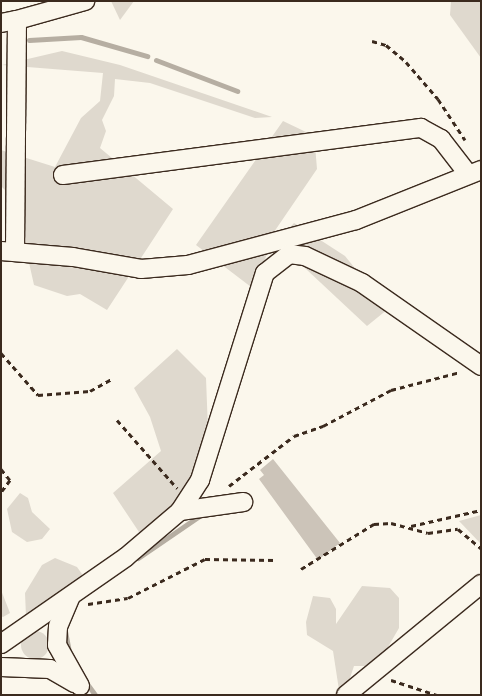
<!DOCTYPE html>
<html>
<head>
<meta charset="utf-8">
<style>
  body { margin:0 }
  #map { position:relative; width:482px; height:696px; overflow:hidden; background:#fbf7ec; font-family:"Shantell Sans",sans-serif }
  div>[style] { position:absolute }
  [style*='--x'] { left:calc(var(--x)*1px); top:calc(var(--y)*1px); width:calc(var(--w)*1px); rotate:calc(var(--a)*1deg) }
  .green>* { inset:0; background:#dfd9ce }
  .round { border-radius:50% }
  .stream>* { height:5px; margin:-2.5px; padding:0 2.5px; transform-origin:2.5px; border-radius:2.5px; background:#b6aea2 }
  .building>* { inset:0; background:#ccc4b9 }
  .path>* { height:3px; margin-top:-1.5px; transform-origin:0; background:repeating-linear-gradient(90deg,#3b2a1e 0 5px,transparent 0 9px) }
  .roads { filter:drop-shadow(1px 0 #3b2a1e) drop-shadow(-1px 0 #3b2a1e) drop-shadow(0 1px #3b2a1e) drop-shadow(0 -1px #3b2a1e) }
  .minor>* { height:18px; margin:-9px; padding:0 9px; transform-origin:9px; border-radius:9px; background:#fbf7ec }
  span { translate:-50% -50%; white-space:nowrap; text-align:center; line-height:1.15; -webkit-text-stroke:4px #fbf7ec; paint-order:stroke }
  .frame { position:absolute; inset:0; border:2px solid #3b2a1e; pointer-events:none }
</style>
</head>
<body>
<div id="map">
  <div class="green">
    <div style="clip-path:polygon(111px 1px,134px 1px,120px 20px)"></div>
    <div style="clip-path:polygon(451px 1px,481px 1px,481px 58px,450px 15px)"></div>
    <div style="clip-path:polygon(62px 51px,120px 65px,272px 117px,255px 118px,150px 83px,115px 79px,114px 96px,102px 120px,106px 131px,100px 148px,173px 209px,107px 310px,80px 294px,67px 296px,34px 285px,15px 200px,1px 186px,1px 150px,55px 167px,81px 118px,100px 101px,103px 73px,2px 65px)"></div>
    <div style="clip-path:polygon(283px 121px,306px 132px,315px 145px,317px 169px,274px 232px,255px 290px,196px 245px)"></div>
    <div style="clip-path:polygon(294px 223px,345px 256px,388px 309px,367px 326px,291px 255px,287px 231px)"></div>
    <div style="clip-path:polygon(177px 349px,206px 378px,208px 430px,197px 482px,182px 501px,139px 532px,113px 493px,161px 451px,150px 417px,134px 388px)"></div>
    <div style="clip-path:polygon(20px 493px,28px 498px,32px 512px,50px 529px,42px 539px,27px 542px,12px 532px,7px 509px)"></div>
    <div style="clip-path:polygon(481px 515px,481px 544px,459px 521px)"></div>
    <div style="clip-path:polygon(55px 558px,77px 567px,82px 574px,78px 583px,32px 616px,26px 616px,25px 593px,42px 565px)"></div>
    <div style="clip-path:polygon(362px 586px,390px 588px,399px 598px,399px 628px,377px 666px,354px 666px,348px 684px,339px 690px,333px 651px,307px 635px,306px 622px,313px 596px,330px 598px,336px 609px,336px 624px)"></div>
    <div style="clip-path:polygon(1px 590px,10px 613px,3px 617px,1px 616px)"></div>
    <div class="round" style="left:21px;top:631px;width:28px;height:28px"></div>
  </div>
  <div class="stream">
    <div style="--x:29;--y:40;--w:52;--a:-3.3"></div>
    <div style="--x:81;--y:37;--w:69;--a:16.1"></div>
    <div style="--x:156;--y:60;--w:87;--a:20.9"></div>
    <div style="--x:138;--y:558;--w:74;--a:-34.5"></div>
    <div style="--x:65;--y:631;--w:21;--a:79"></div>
    <div style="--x:85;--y:681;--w:17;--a:54"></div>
  </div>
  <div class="building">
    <div style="clip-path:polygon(273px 459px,340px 543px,318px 560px,259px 479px,264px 475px,260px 470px)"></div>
  </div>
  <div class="path">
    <div style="--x:372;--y:41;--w:15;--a:16"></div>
    <div style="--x:386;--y:45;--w:26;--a:40"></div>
    <div style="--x:406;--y:62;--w:49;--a:49.1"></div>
    <div style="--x:438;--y:99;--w:49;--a:56.6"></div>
    <div style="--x:1;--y:353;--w:56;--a:48.6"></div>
    <div style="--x:38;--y:395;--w:52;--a:-4.4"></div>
    <div style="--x:90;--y:391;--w:25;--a:-29"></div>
    <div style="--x:117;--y:420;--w:91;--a:48.6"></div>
    <div style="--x:1;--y:469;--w:14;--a:51"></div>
    <div style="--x:10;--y:480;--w:15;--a:127"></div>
    <div style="--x:229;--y:486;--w:82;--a:-37.6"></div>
    <div style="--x:294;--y:436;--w:31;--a:-19"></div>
    <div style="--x:323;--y:426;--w:77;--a:-27.9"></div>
    <div style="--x:391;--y:390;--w:71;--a:-14.6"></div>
    <div style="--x:411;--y:526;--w:72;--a:-12.9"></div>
    <div style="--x:301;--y:569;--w:86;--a:-31.7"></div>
    <div style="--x:374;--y:524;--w:17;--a:-3"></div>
    <div style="--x:391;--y:523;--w:38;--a:15"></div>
    <div style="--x:428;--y:533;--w:30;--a:-8"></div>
    <div style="--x:458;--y:529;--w:30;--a:40"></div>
    <div style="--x:88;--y:604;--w:40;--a:-8.5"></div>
    <div style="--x:128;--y:598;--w:86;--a:-26.9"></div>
    <div style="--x:205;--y:559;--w:71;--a:0.8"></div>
    <div style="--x:391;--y:680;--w:48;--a:18.1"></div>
  </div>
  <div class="roads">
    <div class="minor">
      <div style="--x:17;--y:20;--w:71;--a:-15.6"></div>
      <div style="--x:1;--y:23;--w:16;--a:-11"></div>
      <div style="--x:17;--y:20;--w:232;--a:90.5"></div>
      <div style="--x:63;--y:175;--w:361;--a:-7.5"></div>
      <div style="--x:421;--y:128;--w:23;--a:29"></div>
      <div style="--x:441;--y:139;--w:44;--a:52.4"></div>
      <div style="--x:1;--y:251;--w:72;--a:4.8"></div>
      <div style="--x:73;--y:257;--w:69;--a:10"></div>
      <div style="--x:141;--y:269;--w:47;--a:-4.9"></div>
      <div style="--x:188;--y:265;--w:174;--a:-15"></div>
      <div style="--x:356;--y:220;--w:135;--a:-21.8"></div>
      <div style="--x:180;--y:511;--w:37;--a:-57"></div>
      <div style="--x:200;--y:480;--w:217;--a:-72.6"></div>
      <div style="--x:265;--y:273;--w:31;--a:-38"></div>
      <div style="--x:289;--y:254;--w:16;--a:7"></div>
      <div style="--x:305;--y:256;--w:63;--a:25.3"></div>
      <div style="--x:362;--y:283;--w:145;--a:34.9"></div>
      <div style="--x:71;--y:596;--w:33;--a:113"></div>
      <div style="--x:58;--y:626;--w:19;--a:93"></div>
      <div style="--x:57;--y:645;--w:47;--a:60.7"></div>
      <div style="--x:1;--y:644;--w:152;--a:-34.8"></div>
      <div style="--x:126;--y:557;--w:71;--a:-40.4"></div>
      <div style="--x:180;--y:511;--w:64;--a:-8.1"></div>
      <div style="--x:1;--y:667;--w:49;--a:2.3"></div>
      <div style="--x:50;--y:669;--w:28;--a:30"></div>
      <div style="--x:346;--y:695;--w:175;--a:-39.4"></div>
    </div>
  </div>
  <div class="frame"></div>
</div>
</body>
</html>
